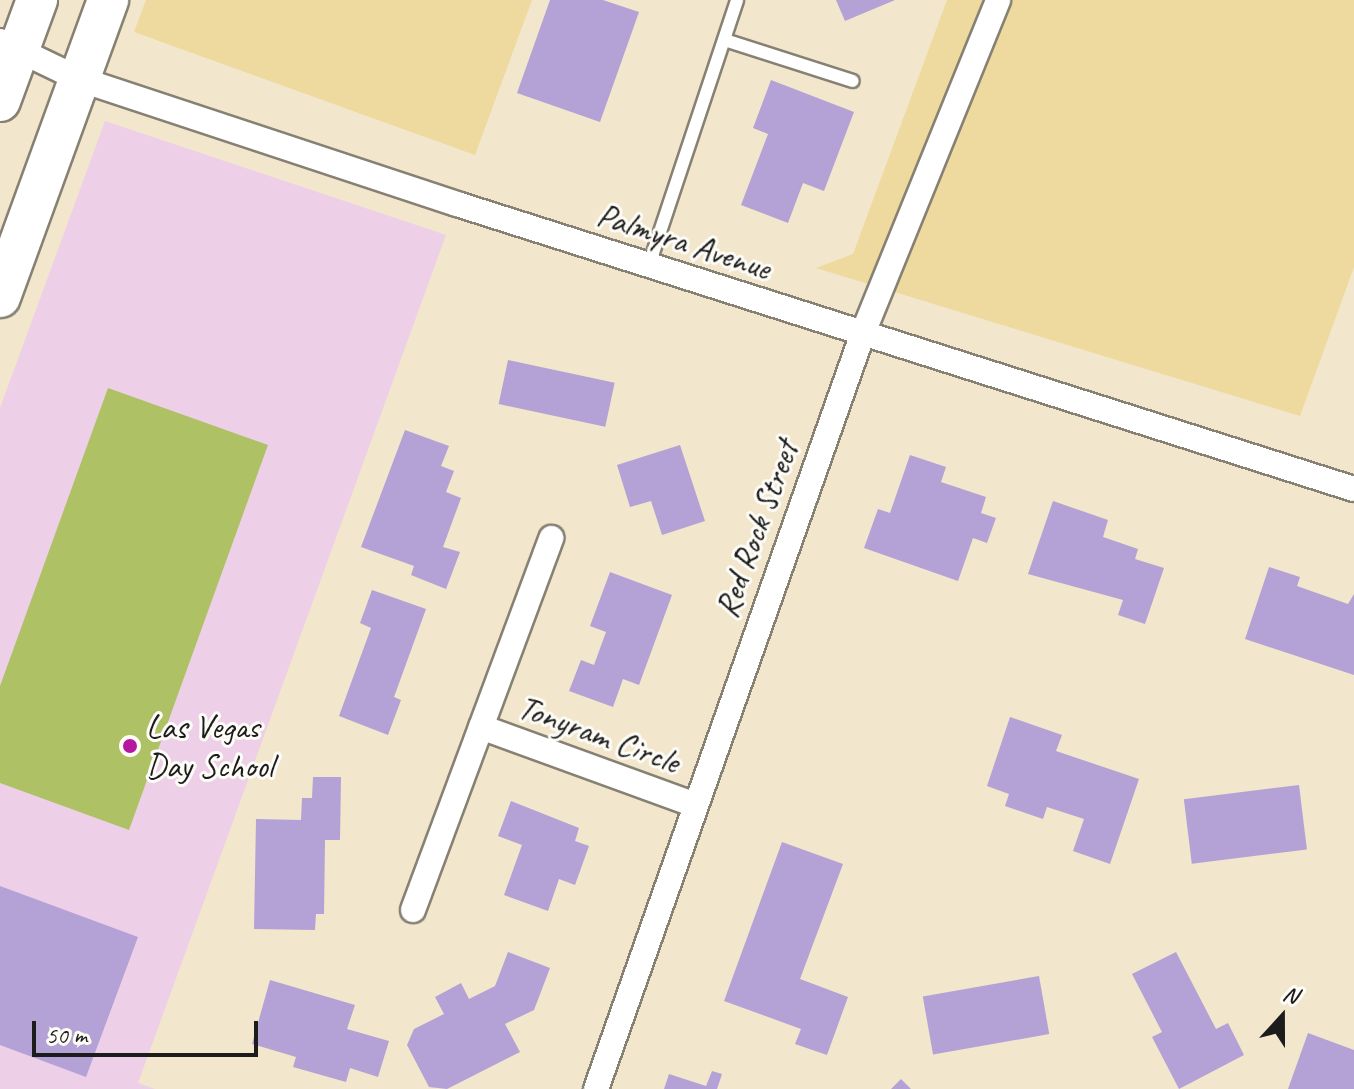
<!DOCTYPE html>
<html>
<head>
<meta charset="utf-8">
<style>
  body { margin:0 }
  #map { position:relative; width:1354px; height:1089px; overflow:hidden; background:#f2e6cc; font-family:Caveat,sans-serif }
  div>[style] { position:absolute }
  [style*='--x'] { left:calc(var(--x)*1px); top:calc(var(--y)*1px); width:calc(var(--w)*1px); rotate:calc(var(--a)*1deg) }
  .built>* { inset:0; background:#edd0e8 }
  .green>* { inset:0; background:#afc165 }
  .sand>* { inset:0; background:#eeda9e }
  .building>* { inset:0; background:#b4a1d5; transform-origin:0 0 }
  .roads { filter:drop-shadow(2px 0 #878174) drop-shadow(-2px 0 #878174) drop-shadow(0 2px #878174) drop-shadow(0 -2px #878174) }
  .service>* { height:12px; margin:-6px; padding:0 6px; transform-origin:6px; border-radius:6px; background:#fff }
  .minor>* { height:24px; margin:-12px; padding:0 12px; transform-origin:12px; border-radius:12px; background:#fff }
  .primary>* { height:40px; margin:-20px; padding:0 20px; transform-origin:20px; border-radius:20px; background:#fff }
  .dots>* { width:22px; height:22px; translate:-50% -50%; box-sizing:border-box; border:4px solid #fdfcf7; border-radius:50% }
  span { translate:-50% -50%; white-space:nowrap; text-align:center; line-height:1.15; -webkit-text-stroke:6px #fdfcf7; paint-order:stroke }
  .street-label { font-size:34px; color:#1c1c1c }
  .poi-label { font-size:34px; color:#1c1c1c }
  .left { translate:0 -50%; text-align:left }
  .north { position:absolute; left:1242px; top:977px; width:80px; height:80px; -webkit-text-stroke:6px #fdfcf7; paint-order:stroke; rotate:21deg; font-size:22px; font-weight:700; line-height:32px; text-align:center; color:#1c1c1c }
  .north::after { content:''; display:block; margin:auto; width:28px; height:36px; background:#1c1c1c; clip-path:polygon(50% 0,100% 100%,50% 72%,0 100%) }
  .scale { position:absolute; left:32px; top:1021px; width:226px; height:36px; box-sizing:border-box; border:4px solid #1c1c1c; border-top:0; padding-left:10px; font-size:24px; line-height:28px; white-space:nowrap; color:#1c1c1c; -webkit-text-stroke:6px #fdfcf7; paint-order:stroke }
</style>
</head>
<body>
<div id="map">
  <div class="built">
    <div style="clip-path:polygon(105px 121px,446px 235px,138px 1083px,155px 1089px,0 1089px,0 408px)"></div>
  </div>
  <div class="green">
    <div style="clip-path:polygon(108px 388px,268px 445px,129px 830px,0 783px,0 686px)"></div>
  </div>
  <div class="sand">
    <div style="clip-path:polygon(146px 0,532px 0,475px 155px,134px 32px)"></div>
    <div style="clip-path:polygon(947px 0,1354px 0,1354px 267px,1300px 416px,816px 268px,853px 254px)"></div>
  </div>
  <div class="building">
    <div style="clip-path:polygon(550px 0,603px 0,639px 12px,600px 122px,517px 93px)"></div>
    <div style="clip-path:polygon(836px 0,895px 0,845px 21px)"></div>
    <div style="clip-path:polygon(771px 80px,854px 112px,824px 191px,803px 183px,788px 223px,741px 205px,768px 134px,753px 128px)"></div>
    <div style="left:508px;top:360px;width:109px;height:45px;rotate:12deg"></div>
    <div style="clip-path:polygon(405px 430px,449px 446px,441px 466px,454px 471px,446px 492px,461px 498px,443px 547px,460px 552px,446px 589px,411px 575px,414px 566px,361px 547px)"></div>
    <div style="clip-path:polygon(680px 445px,705px 521px,662px 535px,651px 501px,630px 507px,617px 465px)"></div>
    <div style="clip-path:polygon(910px 455px,946px 467px,941px 482px,986px 497px,981px 513px,996px 518px,987px 543px,973px 538px,958px 581px,864px 548px,878px 509px,890px 513px)"></div>
    <div style="clip-path:polygon(1053px 501px,1108px 520px,1103px 537px,1138px 549px,1135px 559px,1164px 568px,1145px 624px,1118px 615px,1123px 600px,1028px 574px)"></div>
    <div style="clip-path:polygon(1269px 567px,1300px 577px,1297px 586px,1348px 604px,1354px 594px,1354px 675px,1245px 639px)"></div>
    <div style="clip-path:polygon(610px 572px,672px 595px,639px 685px,623px 679px,613px 707px,569px 691px,581px 660px,594px 665px,606px 632px,590px 626px)"></div>
    <div style="clip-path:polygon(372px 590px,426px 609px,394px 697px,401px 700px,388px 735px,339px 716px,371px 628px,360px 623px)"></div>
    <div style="clip-path:polygon(1010px 717px,1062px 735px,1056px 751px,1139px 779px,1110px 864px,1073px 851px,1084px 819px,1047px 807px,1043px 819px,1005px 806px,1009px 794px,987px 786px)"></div>
    <div style="clip-path:polygon(313px 777px,341px 777px,340px 840px,325px 840px,324px 914px,316px 914px,315px 930px,254px 929px,256px 819px,301px 820px,302px 798px,312px 798px)"></div>
    <div style="left:1299px;top:785px;width:65px;height:116px;rotate:83deg"></div>
    <div style="clip-path:polygon(511px 801px,579px 828px,575px 841px,589px 846px,575px 885px,559px 879px,548px 911px,504px 895px,522px 845px,498px 836px)"></div>
    <div style="clip-path:polygon(782px 842px,843px 864px,800px 979px,848px 997px,827px 1055px,795px 1044px,801px 1029px,724px 1001px)"></div>
    <div style="clip-path:polygon(0 886px,138px 937px,86px 1077px,0 1045px)"></div>
    <div style="clip-path:polygon(508px 952px,550px 968px,534px 1010px,505px 1024px,520px 1052px,447px 1089px,429px 1087px,407px 1045px,414px 1029px,444px 1014px,435px 997px,461px 983px,469px 999px,495px 986px)"></div>
    <div style="clip-path:polygon(1176px 952px,1216px 1029px,1228px 1023px,1244px 1055px,1179px 1089px,1152px 1037px,1162px 1032px,1132px 974px)"></div>
    <div style="left:1039px;top:976px;width:59px;height:118px;rotate:80deg"></div>
    <div style="clip-path:polygon(270px 980px,355px 1005px,347px 1029px,389px 1041px,378px 1077px,350px 1068px,346px 1082px,293px 1067px,296px 1057px,252px 1044px)"></div>
    <div style="clip-path:polygon(1308px 1033px,1354px 1050px,1354px 1089px,1288px 1089px)"></div>
    <div style="clip-path:polygon(712px 1071px,722px 1074px,717px 1089px,664px 1089px,669px 1074px,706px 1086px)"></div>
    <div style="clip-path:polygon(901px 1079px,911px 1089px,891px 1089px)"></div>
  </div>
  <div class="roads">
    <div class="service">
      <div style="--x:725;--y:40;--w:134;--a:17.8"></div>
      <div style="--x:649;--y:265;--w:279;--a:-71.6"></div>
    </div>
    <div class="minor">
      <div style="--x:0;--y:41;--w:88;--a:25.7"></div>
      <div style="--x:79;--y:79;--w:398;--a:18.3"></div>
      <div style="--x:457;--y:204;--w:941;--a:17.63"></div>
      <div style="--x:481;--y:727;--w:226;--a:20"></div>
      <div style="--x:413;--y:910;--w:397;--a:-69.6"></div>
      <div style="--x:596;--y:1089;--w:802;--a:-70.55"></div>
      <div style="--x:863;--y:333;--w:359;--a:-67.9"></div>
    </div>
    <div class="primary">
      <div style="--x:0;--y:101;--w:108;--a:-69.9"></div>
      <div style="--x:0;--y:297;--w:316;--a:-70"></div>
    </div>
  </div>
  <div class="dots">
    <div style="left:130px;top:746px;background:#b5179e"></div>
  </div>
  <div class="street-label">
    <span style="left:684px;top:241px;rotate:18deg">Palmyra Avenue</span>
    <span style="left:756px;top:529px;rotate:-70deg">Red Rock Street</span>
    <span style="left:599px;top:734px;rotate:20deg">Tonyram Circle</span>
  </div>
  <div class="poi-label">
    <span class="left" style="left:146px;top:746px">Las Vegas<br>Day School</span>
  </div>
  <div class="north">N</div>
  <div class="scale">50 m</div>
</div>
</body>
</html>
